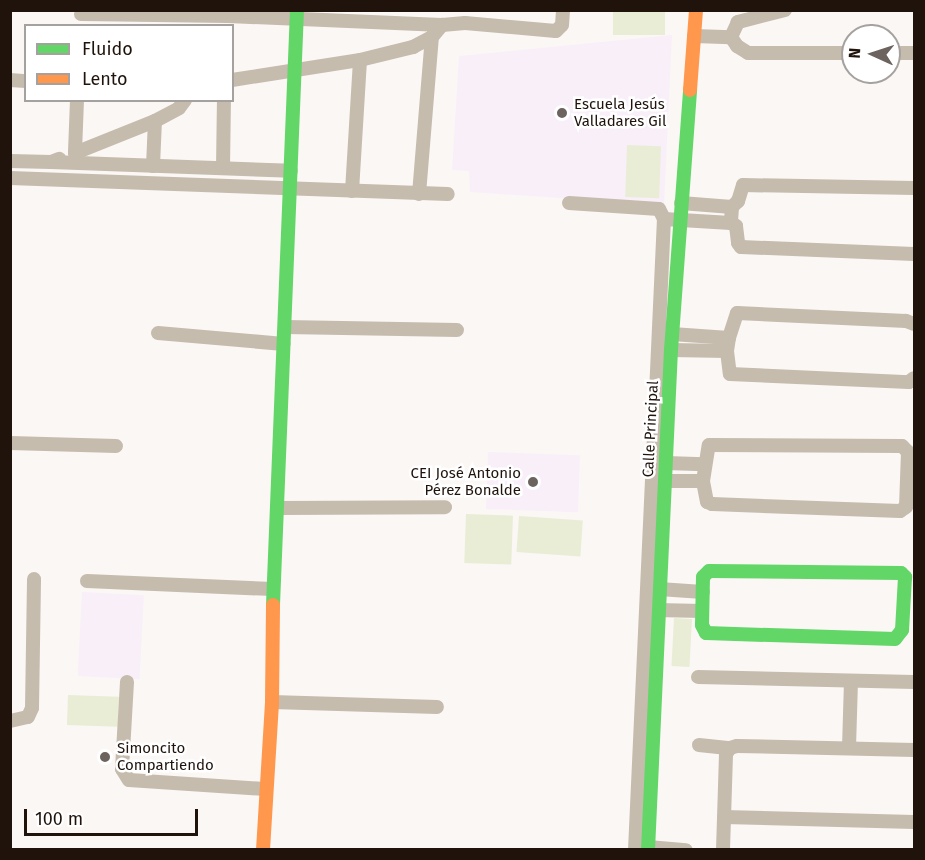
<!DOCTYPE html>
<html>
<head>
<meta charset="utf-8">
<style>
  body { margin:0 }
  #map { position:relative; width:925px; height:860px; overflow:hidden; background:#fbf7f5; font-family:"Fira Sans",sans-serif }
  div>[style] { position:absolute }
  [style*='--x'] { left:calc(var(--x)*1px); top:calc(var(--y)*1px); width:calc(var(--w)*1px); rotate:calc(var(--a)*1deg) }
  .education>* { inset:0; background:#f8eff9; transform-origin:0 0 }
  .green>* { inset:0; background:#e9edd5; transform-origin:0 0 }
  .street>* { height:14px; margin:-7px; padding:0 7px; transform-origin:7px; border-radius:7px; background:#c5bcae }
  .fast>* { height:14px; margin:-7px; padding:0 7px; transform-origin:7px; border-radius:7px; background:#63d668 }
  .slow>* { height:14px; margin:-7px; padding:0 7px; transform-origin:7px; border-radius:7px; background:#ff974d }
  .dots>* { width:16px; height:16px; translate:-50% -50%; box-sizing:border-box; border:3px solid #fff; border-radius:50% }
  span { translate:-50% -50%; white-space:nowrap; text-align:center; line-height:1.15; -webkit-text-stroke:5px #fff; paint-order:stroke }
  .poi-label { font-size:15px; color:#1f130c }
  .left { translate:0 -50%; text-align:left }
  .right { translate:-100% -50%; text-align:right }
  .street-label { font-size:15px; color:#1f130c }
  .frame { position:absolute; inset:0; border:12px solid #1f130c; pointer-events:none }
  .legend { position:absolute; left:24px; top:24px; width:210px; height:78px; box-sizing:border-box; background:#fff; border:2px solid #a5a19e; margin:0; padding:8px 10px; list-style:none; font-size:18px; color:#1f130c }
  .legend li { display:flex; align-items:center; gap:12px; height:30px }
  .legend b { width:30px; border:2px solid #a5a19e }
  .north { position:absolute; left:841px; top:24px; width:60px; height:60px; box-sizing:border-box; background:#fff; border:2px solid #a5a19e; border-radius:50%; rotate:273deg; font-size:16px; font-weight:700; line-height:24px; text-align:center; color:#1f130c }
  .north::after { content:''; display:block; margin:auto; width:21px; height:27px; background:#6c635e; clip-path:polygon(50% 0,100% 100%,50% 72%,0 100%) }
  .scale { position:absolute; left:24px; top:809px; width:174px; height:27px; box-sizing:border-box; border:3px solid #1f130c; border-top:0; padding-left:8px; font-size:18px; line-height:21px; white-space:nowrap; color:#1f130c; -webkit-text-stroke:4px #fff; paint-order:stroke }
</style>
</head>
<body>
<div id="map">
  <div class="education">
    <div style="clip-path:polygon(672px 35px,664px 205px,470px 192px,469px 171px,452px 170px,459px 56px)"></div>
    <div style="left:488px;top:452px;width:92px;height:57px;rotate:2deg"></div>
    <div style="left:82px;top:592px;width:62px;height:84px;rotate:3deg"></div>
  </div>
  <div class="green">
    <div style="left:613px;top:11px;width:52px;height:24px"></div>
    <div style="left:627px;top:145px;width:34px;height:52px;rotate:2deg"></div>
    <div style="left:466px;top:514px;width:47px;height:49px;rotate:2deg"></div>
    <div style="left:519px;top:516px;width:64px;height:36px;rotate:4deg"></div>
    <div style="left:674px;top:618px;width:18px;height:48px;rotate:3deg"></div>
    <div style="left:68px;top:695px;width:51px;height:30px;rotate:2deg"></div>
  </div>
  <div class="street">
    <div style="--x:785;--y:10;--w:49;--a:165.7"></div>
    <div style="--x:738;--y:22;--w:17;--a:115"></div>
    <div style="--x:731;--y:37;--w:11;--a:56"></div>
    <div style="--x:737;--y:46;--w:13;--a:32"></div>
    <div style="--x:748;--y:53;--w:105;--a:0"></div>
    <div style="--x:81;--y:14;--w:147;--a:0.8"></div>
    <div style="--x:228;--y:16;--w:214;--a:2.4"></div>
    <div style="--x:694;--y:36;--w:37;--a:2"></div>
    <div style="--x:889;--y:53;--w:25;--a:0"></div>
    <div style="--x:10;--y:80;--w:16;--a:4"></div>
    <div style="--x:232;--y:80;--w:130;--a:-8.9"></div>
    <div style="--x:360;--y:60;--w:55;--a:-13.8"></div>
    <div style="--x:413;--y:47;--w:21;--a:-28"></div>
    <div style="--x:77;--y:100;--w:53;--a:92.2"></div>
    <div style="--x:75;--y:153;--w:86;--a:-21.8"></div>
    <div style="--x:155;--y:121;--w:27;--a:-28"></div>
    <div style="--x:179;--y:108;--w:10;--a:-53"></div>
    <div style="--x:10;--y:161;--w:41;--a:1.4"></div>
    <div style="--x:51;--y:162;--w:9;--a:-21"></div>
    <div style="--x:51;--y:162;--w:240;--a:2.1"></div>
    <div style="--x:153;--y:166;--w:45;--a:-87.5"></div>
    <div style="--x:223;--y:168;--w:68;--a:-89.2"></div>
    <div style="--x:10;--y:178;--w:438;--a:2.1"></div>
    <div style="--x:914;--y:188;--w:171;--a:-179"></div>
    <div style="--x:743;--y:185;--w:17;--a:107"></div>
    <div style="--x:738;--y:201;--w:8;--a:135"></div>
    <div style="--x:732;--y:207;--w:16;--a:94"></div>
    <div style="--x:731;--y:223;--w:6;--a:31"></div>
    <div style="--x:736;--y:226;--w:17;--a:83"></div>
    <div style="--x:738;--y:243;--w:5;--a:53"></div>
    <div style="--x:741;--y:247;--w:173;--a:2.3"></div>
    <div style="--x:352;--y:191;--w:131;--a:-86.5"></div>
    <div style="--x:419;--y:194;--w:158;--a:-85.3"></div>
    <div style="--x:432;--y:37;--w:16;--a:-50"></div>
    <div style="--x:442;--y:25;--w:23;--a:-5"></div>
    <div style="--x:465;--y:23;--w:91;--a:5"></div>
    <div style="--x:556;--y:31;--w:8;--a:-45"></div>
    <div style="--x:562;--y:25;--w:15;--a:-86"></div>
    <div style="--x:569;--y:203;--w:90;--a:3.8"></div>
    <div style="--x:659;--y:209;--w:11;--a:63"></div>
    <div style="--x:664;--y:219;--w:67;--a:3.4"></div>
    <div style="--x:681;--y:203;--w:51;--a:4.5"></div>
    <div style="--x:914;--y:324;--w:9;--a:-159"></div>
    <div style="--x:906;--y:321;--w:169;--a:-177.3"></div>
    <div style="--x:737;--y:313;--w:26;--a:108"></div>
    <div style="--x:729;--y:338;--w:13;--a:99"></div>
    <div style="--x:727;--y:351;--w:23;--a:83"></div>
    <div style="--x:730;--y:374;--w:179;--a:2.6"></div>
    <div style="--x:909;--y:382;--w:6;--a:-39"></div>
    <div style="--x:285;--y:327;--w:172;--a:1"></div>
    <div style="--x:158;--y:333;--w:126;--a:5"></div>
    <div style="--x:672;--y:334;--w:57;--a:4"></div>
    <div style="--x:671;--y:350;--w:56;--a:1"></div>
    <div style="--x:10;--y:443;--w:106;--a:1.6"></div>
    <div style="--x:709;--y:445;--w:193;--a:0.3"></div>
    <div style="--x:902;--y:446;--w:8;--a:45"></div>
    <div style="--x:908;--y:452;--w:55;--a:92.1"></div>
    <div style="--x:906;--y:507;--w:7;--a:146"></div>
    <div style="--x:900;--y:511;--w:188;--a:-177.9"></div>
    <div style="--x:712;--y:504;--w:5;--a:-158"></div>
    <div style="--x:707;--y:502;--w:21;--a:-101"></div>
    <div style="--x:703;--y:481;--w:36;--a:-81"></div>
    <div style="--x:666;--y:463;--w:38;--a:2"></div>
    <div style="--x:664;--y:481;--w:39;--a:0"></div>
    <div style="--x:278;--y:508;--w:167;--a:-0.3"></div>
    <div style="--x:87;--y:581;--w:186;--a:2.5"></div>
    <div style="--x:659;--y:589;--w:44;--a:3.9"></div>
    <div style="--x:657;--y:610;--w:45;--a:1.3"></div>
    <div style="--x:698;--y:677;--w:216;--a:1.3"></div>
    <div style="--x:127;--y:682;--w:87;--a:93.3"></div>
    <div style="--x:122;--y:769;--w:13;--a:58"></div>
    <div style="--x:129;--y:780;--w:136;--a:3.8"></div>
    <div style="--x:272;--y:702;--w:165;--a:1.7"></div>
    <div style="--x:10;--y:721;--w:18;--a:-13"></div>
    <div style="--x:28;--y:717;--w:10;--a:-66"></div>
    <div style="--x:32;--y:708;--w:129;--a:-89.1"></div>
    <div style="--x:699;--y:745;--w:31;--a:6"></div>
    <div style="--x:849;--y:748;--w:67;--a:-88.3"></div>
    <div style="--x:724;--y:817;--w:190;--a:1.5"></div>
    <div style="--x:648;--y:847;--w:38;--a:5"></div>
    <div style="--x:635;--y:850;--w:632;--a:-87.37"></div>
    <div style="--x:723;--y:850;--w:96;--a:-88.2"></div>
    <div style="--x:726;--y:754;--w:7;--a:-56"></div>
    <div style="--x:730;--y:748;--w:7;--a:-16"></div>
    <div style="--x:737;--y:746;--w:177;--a:1.3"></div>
  </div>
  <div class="fast">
    <div style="--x:709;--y:571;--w:192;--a:0.6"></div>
    <div style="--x:901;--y:573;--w:6;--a:45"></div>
    <div style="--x:905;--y:577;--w:53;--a:93.2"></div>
    <div style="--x:902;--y:630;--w:11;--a:128"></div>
    <div style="--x:895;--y:639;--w:189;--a:-178.2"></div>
    <div style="--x:706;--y:633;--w:9;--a:-117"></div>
    <div style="--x:702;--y:625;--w:48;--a:-88.8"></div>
    <div style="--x:703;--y:577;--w:8;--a:-45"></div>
    <div style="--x:273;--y:605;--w:595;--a:-87.69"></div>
    <div style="--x:648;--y:850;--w:501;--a:-87.37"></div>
    <div style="--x:671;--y:350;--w:261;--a:-85.8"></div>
  </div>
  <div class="slow">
    <div style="--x:690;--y:90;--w:80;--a:-85.7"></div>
    <div style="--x:263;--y:850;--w:148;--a:-86.5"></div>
    <div style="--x:272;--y:702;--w:97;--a:-89.4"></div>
  </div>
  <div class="dots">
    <div style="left:562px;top:113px;background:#6c635e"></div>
    <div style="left:533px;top:482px;background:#6c635e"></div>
    <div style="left:105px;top:757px;background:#6c635e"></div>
  </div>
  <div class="poi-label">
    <span class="left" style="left:574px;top:113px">Escuela Jesús<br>Valladares Gil</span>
    <span class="right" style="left:521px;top:482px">CEI José Antonio<br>Pérez Bonalde</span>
    <span class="left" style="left:117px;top:757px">Simoncito<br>Compartiendo</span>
  </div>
  <div class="street-label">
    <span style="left:651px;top:429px;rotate:-87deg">Calle Principal</span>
  </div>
  <div class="frame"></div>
  <ul class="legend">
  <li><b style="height:8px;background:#63d668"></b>Fluido</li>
  <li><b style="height:8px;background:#ff974d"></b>Lento</li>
  </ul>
  <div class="north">N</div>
  <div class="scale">100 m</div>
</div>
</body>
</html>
